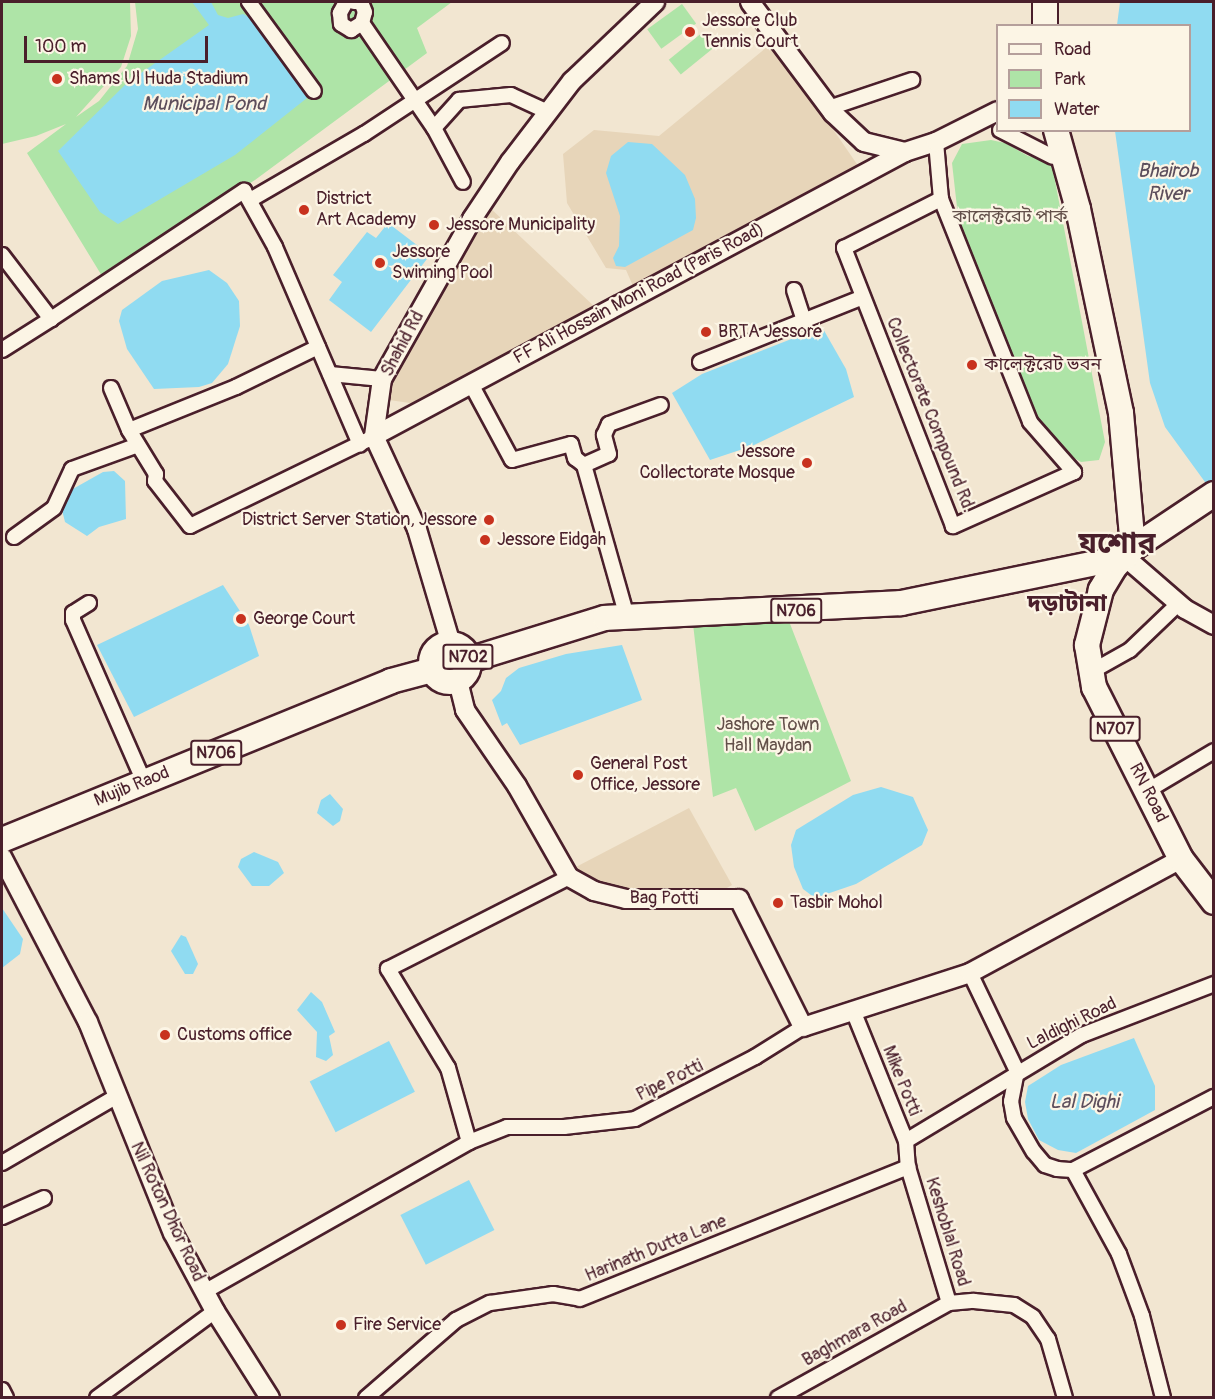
<!DOCTYPE html>
<html>
<head>
<meta charset="utf-8">
<style>
  body { margin:0 }
  #map { position:relative; width:1215px; height:1399px; overflow:hidden; background:#f2e6d1; font-family:Pangolin,"Noto Sans Bengali",sans-serif }
  div>[style] { position:absolute }
  [style*='--x'] { left:calc(var(--x)*1px); top:calc(var(--y)*1px); width:calc(var(--w)*1px); rotate:calc(var(--a)*1deg) }
  .built>* { inset:0; background:#e7d5b9 }
  .green>* { inset:0; background:#aee4a7; transform-origin:0 0 }
  .water>* { inset:0; background:#90dbf1; transform-origin:0 0 }
  .roads { filter:drop-shadow(2px 0 #4a1f2b) drop-shadow(-2px 0 #4a1f2b) drop-shadow(0 2px #4a1f2b) drop-shadow(0 -2px #4a1f2b) }
  .minor>* { height:14px; margin:-7px; padding:0 7px; transform-origin:7px; border-radius:7px; background:#fcf5e5 }
  .tertiary>* { height:18px; margin:-9px; padding:0 9px; transform-origin:9px; border-radius:9px; background:#fcf5e5 }
  .trunk>* { height:24px; margin:-12px; padding:0 12px; transform-origin:12px; border-radius:12px; background:#fcf5e5 }
  .trunk>.ring { margin:-12px; padding:0; box-sizing:content-box; background:none; border:24px solid #fcf5e5; border-radius:50% }
  .dots>* { width:16px; height:16px; translate:-50% -50%; box-sizing:border-box; border:3px solid #fcf5e5; border-radius:50% }
  span { translate:-50% -50%; white-space:nowrap; text-align:center; line-height:1.15; -webkit-text-stroke:4.5px #fcf5e5; paint-order:stroke }
  .shield-label span { padding:2px 4px; background:#fcf5e5; border:2px solid; border-radius:4px; -webkit-text-stroke-width:0 }
  .shield-label { font-size:16px; color:#4a1f2b; font-weight:700 }
  .poi-label { font-size:18px; color:#4a1f2b }
  .left { translate:0 -50%; text-align:left }
  .right { translate:-100% -50%; text-align:right }
  .park-label { font-size:18px; color:#63504a }
  .street-label { font-size:18px; color:#4a1f2b }
  .water-label { font-size:20px; color:#5c4e5c; font-style:italic }
  .district-label { font-size:24px; color:#4a1f2b; font-weight:700 }
  .town-label { font-size:30px; color:#4a1f2b; font-weight:700 }
  .frame { position:absolute; inset:0; border:3px solid #4a1f2b; pointer-events:none }
  .legend { position:absolute; left:996px; top:24px; width:195px; height:108px; box-sizing:border-box; background:#fcf5e5; border:2px solid #b59f9b; margin:0; padding:8px 10px; list-style:none; font-size:18px; color:#4a1f2b }
  .legend li { display:flex; align-items:center; gap:12px; height:30px }
  .legend b { width:30px; border:2px solid #b59f9b }
  .scale { position:absolute; left:24px; top:36px; width:184px; height:27px; box-sizing:border-box; border:3px solid #4a1f2b; border-top:0; padding-left:8px; font-size:18px; line-height:21px; white-space:nowrap; color:#4a1f2b; -webkit-text-stroke:4px #fcf5e5; paint-order:stroke }
</style>
</head>
<body>
<div id="map">
  <div class="built">
    <div style="clip-path:polygon(773px 42px,861px 170px,636px 293px,626px 270px,606px 268px,567px 203px,563px 154px,594px 130px,659px 136px)"></div>
    <div style="clip-path:polygon(488px 206px,597px 309px,417px 404px,389px 400px,385px 391px)"></div>
    <div style="clip-path:polygon(689px 808px,732px 885px,713px 896px,625px 895px,587px 884px,574px 868px)"></div>
  </div>
  <div class="green">
    <div style="clip-path:polygon(2px 2px,130px 2px,131px 36px,121px 67px,76px 117px,99px 101px,127px 66px,138px 29px,135px 2px,452px 2px,417px 28px,427px 53px,255px 180px,102px 276px,27px 153px,66px 124px,36px 136px,2px 144px)"></div>
    <div style="left:682px;top:4px;width:24px;height:43px;rotate:54deg"></div>
    <div style="left:703px;top:32px;width:19px;height:44px;rotate:51deg"></div>
    <div style="clip-path:polygon(991px 140px,1005px 143px,1028px 156px,1051px 160px,1105px 442px,1099px 460px,1081px 462px,1062px 451px,1035px 421px,967px 255px,959px 225px,952px 163px,962px 144px)"></div>
    <div style="clip-path:polygon(787px 616px,851px 781px,755px 831px,736px 788px,713px 797px,693px 624px)"></div>
  </div>
  <div class="water">
    <div style="clip-path:polygon(192px 2px,211px 2px,218px 15px,228px 18px,243px 14px,263px 25px,307px 98px,235px 155px,118px 224px,100px 212px,58px 151px,127px 83px,209px 25px)"></div>
    <div style="clip-path:polygon(1120px 2px,1213px 2px,1213px 493px,1165px 427px,1150px 383px,1115px 131px,1190px 130px,1190px 26px,1117px 25px)"></div>
    <div style="clip-path:polygon(628px 142px,652px 144px,685px 175px,695px 199px,696px 218px,693px 230px,625px 267px,616px 266px,613px 258px,619px 246px,620px 216px,606px 173px,611px 156px)"></div>
    <div style="clip-path:polygon(388px 223px,430px 255px,371px 332px,329px 300px,342px 282px,333px 275px,367px 232px,376px 238px)"></div>
    <div style="clip-path:polygon(209px 270px,227px 283px,239px 301px,240px 326px,228px 364px,212px 383px,199px 387px,154px 389px,127px 349px,119px 321px,122px 310px,162px 281px)"></div>
    <div style="clip-path:polygon(822px 327px,846px 369px,854px 397px,752px 446px,710px 460px,672px 393px,702px 374px)"></div>
    <div style="clip-path:polygon(114px 471px,125px 481px,126px 519px,99px 527px,87px 536px,65px 522px,61px 506px,71px 490px,103px 472px)"></div>
    <div style="clip-path:polygon(223px 585px,249px 625px,259px 656px,134px 717px,97px 645px)"></div>
    <div style="clip-path:polygon(622px 645px,642px 700px,520px 745px,507px 723px,502px 726px,492px 700px,501px 691px,506px 678px,519px 668px,566px 654px)"></div>
    <div style="clip-path:polygon(881px 787px,913px 797px,928px 830px,922px 845px,856px 884px,815px 898px,803px 889px,794px 867px,791px 845px,796px 830px,853px 795px)"></div>
    <div style="clip-path:polygon(330px 794px,343px 809px,340px 821px,333px 826px,317px 813px,321px 800px)"></div>
    <div style="clip-path:polygon(254px 852px,278px 862px,284px 873px,269px 886px,252px 886px,238px 867px,241px 859px)"></div>
    <div style="clip-path:polygon(2px 908px,23px 939px,20px 954px,2px 968px)"></div>
    <div style="clip-path:polygon(181px 935px,186px 937px,198px 964px,193px 974px,185px 974px,171px 951px)"></div>
    <div style="clip-path:polygon(311px 992px,322px 1002px,335px 1032px,329px 1036px,333px 1055px,326px 1061px,316px 1057px,317px 1032px,297px 1010px)"></div>
    <div style="clip-path:polygon(1134px 1038px,1155px 1086px,1155px 1110px,1076px 1153px,1058px 1150px,1039px 1140px,1028px 1119px,1025px 1102px,1028px 1086px,1061px 1065px)"></div>
    <div style="left:389px;top:1041px;width:57px;height:89px;rotate:63deg"></div>
    <div style="left:469px;top:1180px;width:56px;height:77px;rotate:63deg"></div>
  </div>
  <div class="roads">
    <div class="minor">
      <div style="--x:249;--y:2;--w:110;--a:53.9"></div>
      <div style="--x:346;--y:2;--w:13;--a:119"></div>
      <div style="--x:340;--y:13;--w:11;--a:85"></div>
      <div style="--x:341;--y:24;--w:12;--a:31"></div>
      <div style="--x:351;--y:30;--w:13;--a:-32"></div>
      <div style="--x:362;--y:23;--w:11;--a:-75"></div>
      <div style="--x:365;--y:12;--w:11;--a:-112"></div>
      <div style="--x:361;--y:2;--w:7;--a:180"></div>
      <div style="--x:362;--y:23;--w:127;--a:55.6"></div>
      <div style="--x:434;--y:128;--w:61;--a:61.8"></div>
      <div style="--x:829;--y:108;--w:88;--a:-18.6"></div>
      <div style="--x:434;--y:128;--w:38;--a:-48"></div>
      <div style="--x:459;--y:100;--w:52;--a:-5.5"></div>
      <div style="--x:511;--y:95;--w:41;--a:24.7"></div>
      <div style="--x:1000;--y:130;--w:59;--a:27"></div>
      <div style="--x:936;--y:142;--w:57;--a:85"></div>
      <div style="--x:941;--y:199;--w:240;--a:68.2"></div>
      <div style="--x:1030;--y:422;--w:67;--a:48.7"></div>
      <div style="--x:1074;--y:472;--w:133;--a:155.9"></div>
      <div style="--x:953;--y:526;--w:299;--a:-111.4"></div>
      <div style="--x:844;--y:248;--w:109;--a:-26.8"></div>
      <div style="--x:250;--y:200;--w:132;--a:-30.1"></div>
      <div style="--x:364;--y:134;--w:165;--a:-33.4"></div>
      <div style="--x:2;--y:255;--w:81;--a:52.6"></div>
      <div style="--x:51;--y:319;--w:232;--a:-33.6"></div>
      <div style="--x:244;--y:191;--w:64;--a:61"></div>
      <div style="--x:275;--y:247;--w:215;--a:66.7"></div>
      <div style="--x:794;--y:290;--w:32;--a:72"></div>
      <div style="--x:318;--y:347;--w:91;--a:154"></div>
      <div style="--x:236;--y:387;--w:115;--a:158.1"></div>
      <div style="--x:129;--y:430;--w:52;--a:58.5"></div>
      <div style="--x:156;--y:474;--w:7;--a:98"></div>
      <div style="--x:155;--y:481;--w:57;--a:52.1"></div>
      <div style="--x:190;--y:526;--w:197;--a:-25.9"></div>
      <div style="--x:2;--y:350;--w:58;--a:-32.3"></div>
      <div style="--x:700;--y:362;--w:175;--a:-21.7"></div>
      <div style="--x:330;--y:374;--w:52;--a:5.5"></div>
      <div style="--x:471;--y:384;--w:86;--a:61.7"></div>
      <div style="--x:512;--y:460;--w:61;--a:-15.2"></div>
      <div style="--x:571;--y:444;--w:15;--a:74"></div>
      <div style="--x:575;--y:458;--w:11;--a:38"></div>
      <div style="--x:584;--y:465;--w:27;--a:-24"></div>
      <div style="--x:609;--y:454;--w:20;--a:-105"></div>
      <div style="--x:604;--y:435;--w:12;--a:-66"></div>
      <div style="--x:609;--y:424;--w:55;--a:-20.1"></div>
      <div style="--x:111;--y:388;--w:46;--a:66.8"></div>
      <div style="--x:584;--y:465;--w:158;--a:74.2"></div>
      <div style="--x:14;--y:537;--w:49;--a:-35.9"></div>
      <div style="--x:54;--y:508;--w:43;--a:-65.2"></div>
      <div style="--x:72;--y:469;--w:70;--a:-20"></div>
      <div style="--x:89;--y:603;--w:19;--a:148"></div>
      <div style="--x:73;--y:613;--w:7;--a:90"></div>
      <div style="--x:73;--y:620;--w:177;--a:66.3"></div>
      <div style="--x:1089;--y:673;--w:47;--a:-29.3"></div>
      <div style="--x:1130;--y:650;--w:68;--a:-43.8"></div>
      <div style="--x:1147;--y:791;--w:78;--a:-30.8"></div>
      <div style="--x:970;--y:973;--w:109;--a:64.4"></div>
      <div style="--x:854;--y:1013;--w:138;--a:67.9"></div>
      <div style="--x:906;--y:1141;--w:26;--a:86"></div>
      <div style="--x:908;--y:1167;--w:142;--a:73.2"></div>
      <div style="--x:949;--y:1303;--w:25;--a:-5"></div>
      <div style="--x:974;--y:1301;--w:40;--a:5.7"></div>
      <div style="--x:1014;--y:1305;--w:22;--a:32"></div>
      <div style="--x:1033;--y:1317;--w:27;--a:56"></div>
      <div style="--x:1048;--y:1339;--w:61;--a:73.9"></div>
      <div style="--x:1017;--y:1071;--w:31;--a:101"></div>
      <div style="--x:1011;--y:1101;--w:17;--a:80"></div>
      <div style="--x:1014;--y:1118;--w:39;--a:60"></div>
      <div style="--x:1034;--y:1152;--w:17;--a:50"></div>
      <div style="--x:1045;--y:1165;--w:13;--a:18"></div>
      <div style="--x:1057;--y:1169;--w:16;--a:4"></div>
      <div style="--x:1073;--y:1170;--w:159;--a:-27.4"></div>
      <div style="--x:906;--y:1141;--w:205;--a:-31.1"></div>
      <div style="--x:1082;--y:1035;--w:142;--a:-21.1"></div>
      <div style="--x:469;--y:1142;--w:77;--a:-105.8"></div>
      <div style="--x:448;--y:1068;--w:116;--a:-121.2"></div>
      <div style="--x:388;--y:969;--w:203;--a:-26.9"></div>
      <div style="--x:2;--y:1163;--w:133;--a:-30.2"></div>
      <div style="--x:1073;--y:1170;--w:96;--a:61.3"></div>
      <div style="--x:1119;--y:1254;--w:66;--a:69.6"></div>
      <div style="--x:1142;--y:1316;--w:85;--a:75.6"></div>
      <div style="--x:2;--y:1217;--w:46;--a:-24.3"></div>
      <div style="--x:204;--y:1292;--w:305;--a:-29.5"></div>
      <div style="--x:469;--y:1142;--w:41;--a:-21.5"></div>
      <div style="--x:507;--y:1127;--w:57;--a:0"></div>
      <div style="--x:564;--y:1127;--w:71;--a:-6.4"></div>
      <div style="--x:635;--y:1119;--w:135;--a:-27.3"></div>
      <div style="--x:755;--y:1057;--w:57;--a:-32"></div>
      <div style="--x:2;--y:1390;--w:9;--a:63"></div>
      <div style="--x:97;--y:1398;--w:147;--a:-36.4"></div>
      <div style="--x:366;--y:1398;--w:119;--a:-40.9"></div>
      <div style="--x:456;--y:1320;--w:38;--a:-27"></div>
      <div style="--x:490;--y:1303;--w:64;--a:-8.1"></div>
      <div style="--x:553;--y:1294;--w:27;--a:10"></div>
      <div style="--x:580;--y:1299;--w:354;--a:-21.9"></div>
      <div style="--x:778;--y:1398;--w:196;--a:-29.1"></div>
    </div>
    <div class="tertiary">
      <div style="--x:750;--y:2;--w:139;--a:53.2"></div>
      <div style="--x:833;--y:113;--w:42;--a:43.1"></div>
      <div style="--x:864;--y:142;--w:42;--a:13.7"></div>
      <div style="--x:905;--y:152;--w:33;--a:-18"></div>
      <div style="--x:936;--y:142;--w:69;--a:-26.6"></div>
      <div style="--x:374;--y:436;--w:602;--a:-28.14"></div>
      <div style="--x:1125;--y:557;--w:79;--a:40.9"></div>
      <div style="--x:1185;--y:609;--w:33;--a:29"></div>
      <div style="--x:451;--y:644;--w:120;--a:-106.5"></div>
      <div style="--x:417;--y:529;--w:102;--a:-114.8"></div>
      <div style="--x:374;--y:436;--w:58;--a:-82"></div>
      <div style="--x:382;--y:379;--w:184;--a:-60.6"></div>
      <div style="--x:472;--y:219;--w:69;--a:-56.3"></div>
      <div style="--x:510;--y:162;--w:102;--a:-52.6"></div>
      <div style="--x:572;--y:81;--w:115;--a:-43.6"></div>
      <div style="--x:458;--y:681;--w:30;--a:76"></div>
      <div style="--x:465;--y:710;--w:92;--a:55.6"></div>
      <div style="--x:517;--y:786;--w:105;--a:60.3"></div>
      <div style="--x:569;--y:877;--w:29;--a:29"></div>
      <div style="--x:594;--y:891;--w:33;--a:14"></div>
      <div style="--x:626;--y:899;--w:113;--a:0"></div>
      <div style="--x:739;--y:899;--w:143;--a:63.4"></div>
      <div style="--x:803;--y:1027;--w:176;--a:-17.9"></div>
      <div style="--x:970;--y:973;--w:240;--a:-28.4"></div>
      <div style="--x:2;--y:857;--w:186;--a:62.5"></div>
      <div style="--x:88;--y:1022;--w:227;--a:68.1"></div>
      <div style="--x:173;--y:1233;--w:89;--a:61.7"></div>
      <div style="--x:215;--y:1311;--w:103;--a:57.7"></div>
    </div>
    <div class="trunk">
      <div style="--x:1045;--y:2;--w:24;--a:90"></div>
      <div style="--x:1056;--y:130;--w:82;--a:74.4"></div>
      <div style="--x:1078;--y:209;--w:208;--a:78.1"></div>
      <div style="--x:1121;--y:413;--w:136;--a:84.9"></div>
      <div style="--x:1214;--y:494;--w:97;--a:146.3"></div>
      <div style="--x:1133;--y:548;--w:28;--a:134"></div>
      <div style="--x:1114;--y:568;--w:26;--a:121"></div>
      <div style="--x:1101;--y:590;--w:57;--a:104.3"></div>
      <div style="--x:1087;--y:645;--w:43;--a:80.5"></div>
      <div style="--x:1094;--y:687;--w:193;--a:63.2"></div>
      <div style="--x:1181;--y:859;--w:54;--a:52.5"></div>
      <div class="ring" style="left:431px;top:644px;width:14px;height:14px"></div>
      <div style="--x:469;--y:660;--w:142;--a:-17.2"></div>
      <div style="--x:605;--y:618;--w:296;--a:-2.9"></div>
      <div style="--x:901;--y:603;--w:229;--a:-11.6"></div>
      <div style="--x:2;--y:840;--w:420;--a:-22.2"></div>
      <div style="--x:391;--y:681;--w:42;--a:-15"></div>
    </div>
  </div>
  <div class="dots">
    <div style="left:690px;top:32px;background:#c8321e"></div>
    <div style="left:57px;top:79px;background:#c8321e"></div>
    <div style="left:304px;top:210px;background:#c8321e"></div>
    <div style="left:434px;top:225px;background:#c8321e"></div>
    <div style="left:380px;top:263px;background:#c8321e"></div>
    <div style="left:706px;top:332px;background:#c8321e"></div>
    <div style="left:972px;top:365px;background:#c8321e"></div>
    <div style="left:807px;top:463px;background:#c8321e"></div>
    <div style="left:489px;top:520px;background:#c8321e"></div>
    <div style="left:485px;top:540px;background:#c8321e"></div>
    <div style="left:241px;top:619px;background:#c8321e"></div>
    <div style="left:578px;top:775px;background:#c8321e"></div>
    <div style="left:778px;top:903px;background:#c8321e"></div>
    <div style="left:165px;top:1035px;background:#c8321e"></div>
    <div style="left:341px;top:1325px;background:#c8321e"></div>
  </div>
  <div class="shield-label">
    <span style="left:796px;top:611px">N706</span>
    <span style="left:468px;top:657px">N702</span>
    <span style="left:1115px;top:729px">N707</span>
    <span style="left:216px;top:753px">N706</span>
  </div>
  <div class="poi-label">
    <span class="left" style="left:702px;top:32px">Jessore Club<br>Tennis Court</span>
    <span class="left" style="left:69px;top:79px">Shams Ul Huda Stadium</span>
    <span class="left" style="left:316px;top:210px">District<br>Art Academy</span>
    <span class="left" style="left:446px;top:225px">Jessore Municipality</span>
    <span class="left" style="left:392px;top:263px">Jessore<br>Swiming Pool</span>
    <span class="left" style="left:718px;top:332px">BRTA Jessore</span>
    <span class="left" style="left:984px;top:365px">কালেক্টরেট ভবন</span>
    <span class="right" style="left:795px;top:463px">Jessore<br>Collectorate Mosque</span>
    <span class="right" style="left:477px;top:520px">District Server Station, Jessore</span>
    <span class="left" style="left:497px;top:540px">Jessore Eidgah</span>
    <span class="left" style="left:253px;top:619px">George Court</span>
    <span class="left" style="left:590px;top:775px">General Post<br>Office, Jessore</span>
    <span class="left" style="left:790px;top:903px">Tasbir Mohol</span>
    <span class="left" style="left:177px;top:1035px">Customs office</span>
    <span class="left" style="left:353px;top:1325px">Fire Service</span>
  </div>
  <div class="park-label">
    <span style="left:1010px;top:217px">কালেক্টরেট পার্ক</span>
    <span style="left:768px;top:736px">Jashore Town<br>Hall Maydan</span>
  </div>
  <div class="street-label">
    <span style="left:639px;top:294px;rotate:-28deg">FF Ali Hossain Moni Road (Paris Road)</span>
    <span style="left:403px;top:344px;rotate:-62deg">Shahid Rd</span>
    <span style="left:930px;top:415px;rotate:68deg">Collectorate Compound Rd.</span>
    <span style="left:132px;top:787px;rotate:-22deg">Mujib Raod</span>
    <span style="left:1148px;top:793px;rotate:63deg">RN Road</span>
    <span style="left:664px;top:899px;rotate:1deg">Bag Potti</span>
    <span style="left:1072px;top:1024px;rotate:-26deg">Laldighi Road</span>
    <span style="left:670px;top:1081px;rotate:-26deg">Pipe Potti</span>
    <span style="left:901px;top:1081px;rotate:68deg">Mike Potti</span>
    <span style="left:167px;top:1212px;rotate:65deg">Nil Roton Dhor Road</span>
    <span style="left:947px;top:1232px;rotate:73deg">Keshoblal Road</span>
    <span style="left:656px;top:1249px;rotate:-22deg">Harinath Dutta Lane</span>
    <span style="left:855px;top:1334px;rotate:-29deg">Baghmara Road</span>
  </div>
  <div class="water-label">
    <span style="left:204px;top:103px">Municipal Pond</span>
    <span style="left:1168px;top:182px">Bhairob<br>River</span>
    <span style="left:1084px;top:1101px">Lal Dighi</span>
  </div>
  <div class="district-label">
    <span style="left:1067px;top:604px">দড়াটানা</span>
  </div>
  <div class="town-label">
    <span style="left:1117px;top:544px">যশোর</span>
  </div>
  <div class="frame"></div>
  <ul class="legend">
  <li><b style="height:8px;background:#fcf5e5"></b>Road</li>
  <li><b style="height:16px;background:#aee4a7"></b>Park</li>
  <li><b style="height:16px;background:#90dbf1"></b>Water</li>
  </ul>
  <div class="scale">100 m</div>
</div>
</body>
</html>
